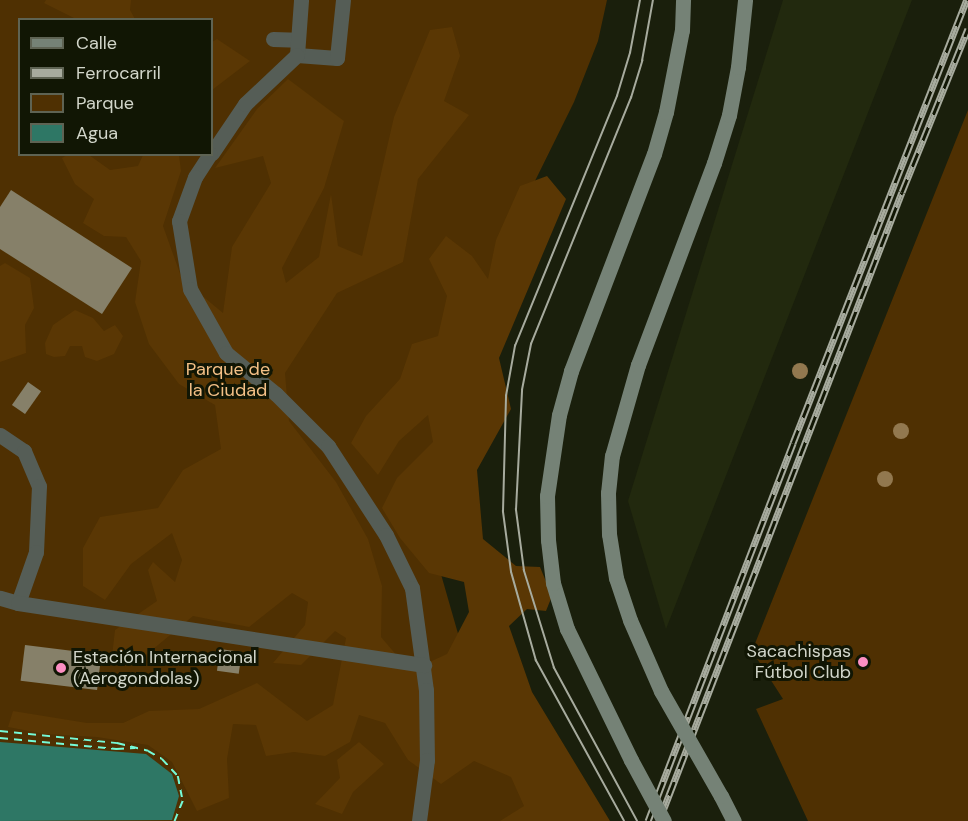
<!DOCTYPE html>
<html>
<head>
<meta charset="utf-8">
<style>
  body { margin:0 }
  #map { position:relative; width:968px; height:821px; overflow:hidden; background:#1a1f0c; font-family:"DM Sans",sans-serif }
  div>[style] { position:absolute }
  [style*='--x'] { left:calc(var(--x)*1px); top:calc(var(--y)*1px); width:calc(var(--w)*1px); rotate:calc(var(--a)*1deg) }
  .built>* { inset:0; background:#22290e }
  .green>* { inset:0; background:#4f3002 }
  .forest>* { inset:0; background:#5a3704 }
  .water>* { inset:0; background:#2e7765 }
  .ferry>* { height:1.5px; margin-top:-0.75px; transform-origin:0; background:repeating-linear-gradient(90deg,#75fad7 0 8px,transparent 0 14px) }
  .building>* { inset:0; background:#868069; transform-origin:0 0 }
  .street>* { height:15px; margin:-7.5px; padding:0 7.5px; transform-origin:7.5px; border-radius:7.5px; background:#555d56 }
  .secondary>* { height:15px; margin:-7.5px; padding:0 7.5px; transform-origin:7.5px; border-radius:7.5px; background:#758276 }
  .tram>* { height:1.5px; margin:-0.75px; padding:0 0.75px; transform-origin:0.75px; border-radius:0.75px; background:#a7ab9e }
  .rail>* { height:7px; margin-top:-3.5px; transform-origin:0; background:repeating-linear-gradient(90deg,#111604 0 14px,#a7ab9e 0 28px); box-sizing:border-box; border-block:2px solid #a7ab9e }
  .secondary-bridge>* { height:15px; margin:-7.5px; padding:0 7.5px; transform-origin:7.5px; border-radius:7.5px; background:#758276 }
  .trees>* { width:16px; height:16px; margin:-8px; border-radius:50%; background:#92784f }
  .dots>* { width:16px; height:16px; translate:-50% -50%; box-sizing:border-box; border:3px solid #111604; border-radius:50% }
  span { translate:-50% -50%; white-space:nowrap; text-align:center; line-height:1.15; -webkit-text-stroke:6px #111604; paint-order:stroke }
  .park-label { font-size:18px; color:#f4c086 }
  .poi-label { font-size:18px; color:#d2d6ca }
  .right { translate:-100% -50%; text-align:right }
  .left { translate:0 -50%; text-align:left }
  .legend { position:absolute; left:18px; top:18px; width:195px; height:138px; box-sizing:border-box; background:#111604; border:2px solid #5e6353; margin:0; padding:8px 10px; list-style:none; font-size:18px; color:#d2d6ca }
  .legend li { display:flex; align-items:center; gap:12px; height:30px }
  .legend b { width:30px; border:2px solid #5e6353 }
</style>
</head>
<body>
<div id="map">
  <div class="built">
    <div style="clip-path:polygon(783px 0,912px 0,666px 629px,628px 501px)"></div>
  </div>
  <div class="green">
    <div style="clip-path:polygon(evenodd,0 0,607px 0,598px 41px,574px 102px,534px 183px,426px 522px,459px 637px,574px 821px,0 821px,0 0,20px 20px,212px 20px,212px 154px,20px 154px,20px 20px)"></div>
    <div style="clip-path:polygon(968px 110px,968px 821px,808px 821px,756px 709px,783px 699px,752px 651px)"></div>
  </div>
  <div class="forest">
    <div style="clip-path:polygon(46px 0,131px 0,130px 10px,135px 19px,76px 19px,44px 3px)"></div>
    <div style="clip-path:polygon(452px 27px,460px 56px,444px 101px,469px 115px,418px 179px,403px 262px,337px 293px,285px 373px,289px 421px,336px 482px,368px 539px,382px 586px,381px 637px,410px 671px,447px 654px,469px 612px,464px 582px,429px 573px,400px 538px,382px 508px,397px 478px,433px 442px,428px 415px,399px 441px,378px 475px,351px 443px,366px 416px,400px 379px,412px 344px,438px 336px,447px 296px,429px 259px,446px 236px,472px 256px,488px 279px,496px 240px,520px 186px,547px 176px,566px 199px,499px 358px,511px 409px,477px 470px,483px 539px,516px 566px,540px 567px,552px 596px,546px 611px,527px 609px,509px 626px,532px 692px,610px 821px,500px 821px,524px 806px,511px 777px,474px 761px,441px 784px,408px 760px,385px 723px,359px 715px,350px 742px,325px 756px,294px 752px,266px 756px,256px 725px,233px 724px,227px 759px,229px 798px,197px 811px,172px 762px,148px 745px,97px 737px,45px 734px,8px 727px,13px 711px,87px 723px,123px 723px,149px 711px,199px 709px,257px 683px,307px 721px,333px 705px,346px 638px,335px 631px,301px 665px,273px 663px,305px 625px,308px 602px,292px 593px,249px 627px,193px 616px,134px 665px,112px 656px,115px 630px,157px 601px,148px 570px,153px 562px,175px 582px,182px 560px,172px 533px,131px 564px,105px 600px,83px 586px,83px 548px,100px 517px,158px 508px,183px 470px,221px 449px,215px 405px,179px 384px,149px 344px,135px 302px,141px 261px,126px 237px,104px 236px,83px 223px,94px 199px,75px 184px,62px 158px,67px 155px,89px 155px,110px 170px,138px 166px,143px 155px,179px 155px,181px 171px,163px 226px,182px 279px,223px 313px,232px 247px,271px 183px,263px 156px,215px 168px,257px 109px,288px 79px,344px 121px,324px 188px,282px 268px,286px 283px,319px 257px,331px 194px,338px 246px,362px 256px,394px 117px,430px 30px)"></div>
    <div style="clip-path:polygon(217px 39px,250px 61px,212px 90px,212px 42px)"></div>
    <div style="clip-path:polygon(5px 263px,30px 278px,34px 308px,25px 325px,26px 353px,0 362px,0 266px)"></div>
    <div style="clip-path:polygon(75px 310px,93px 318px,104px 331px,115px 325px,123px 336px,114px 354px,97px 361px,85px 357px,82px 346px,70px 346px,65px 356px,54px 357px,46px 354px,45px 343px,53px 325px)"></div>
    <div style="clip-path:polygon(359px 742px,384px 764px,353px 792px,342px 814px,315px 804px,340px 778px,337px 760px)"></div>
  </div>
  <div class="water">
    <div style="clip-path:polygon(0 742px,146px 754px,172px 774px,179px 796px,172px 820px,0 821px)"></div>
  </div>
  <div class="ferry">
    <div style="--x:0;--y:731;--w:118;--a:5.9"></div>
    <div style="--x:117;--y:743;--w:32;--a:14"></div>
    <div style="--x:148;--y:751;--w:16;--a:30"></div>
    <div style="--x:162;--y:759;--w:23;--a:47"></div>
    <div style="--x:178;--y:776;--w:25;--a:79"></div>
    <div style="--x:183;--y:801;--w:22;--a:112"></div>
    <div style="--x:0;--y:738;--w:117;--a:5.4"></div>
    <div style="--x:116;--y:749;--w:19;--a:-3"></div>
  </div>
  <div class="building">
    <div style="clip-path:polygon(11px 190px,132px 268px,102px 314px,0 249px,0 207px)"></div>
    <div style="left:28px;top:382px;width:16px;height:28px;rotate:35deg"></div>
    <div style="left:25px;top:645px;width:77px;height:36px;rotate:7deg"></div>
    <div style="left:220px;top:649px;width:22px;height:22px;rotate:8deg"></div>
  </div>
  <div class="street">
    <div style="--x:273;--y:39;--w:24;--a:2"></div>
    <div style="--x:297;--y:55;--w:40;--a:4.3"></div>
    <div style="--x:337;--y:58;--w:58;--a:-84.1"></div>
    <div style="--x:297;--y:55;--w:55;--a:-85.8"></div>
    <div style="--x:212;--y:153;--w:59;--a:-56"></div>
    <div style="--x:245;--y:104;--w:71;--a:-43.3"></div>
    <div style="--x:210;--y:154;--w:27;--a:123"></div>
    <div style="--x:195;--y:177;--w:47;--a:110"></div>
    <div style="--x:179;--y:221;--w:69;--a:80.8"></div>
    <div style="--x:190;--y:289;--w:73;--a:60.6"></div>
    <div style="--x:226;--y:353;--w:65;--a:39.4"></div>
    <div style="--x:276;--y:394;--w:74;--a:45"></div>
    <div style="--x:328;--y:446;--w:106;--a:56.9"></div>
    <div style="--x:386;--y:535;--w:59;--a:63.9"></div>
    <div style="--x:412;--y:588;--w:103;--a:82.2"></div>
    <div style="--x:426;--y:690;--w:70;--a:89.2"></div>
    <div style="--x:427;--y:760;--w:62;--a:97.5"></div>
    <div style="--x:0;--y:435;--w:29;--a:34"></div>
    <div style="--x:24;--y:451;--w:38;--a:67"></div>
    <div style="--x:39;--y:486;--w:66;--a:92.6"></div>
    <div style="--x:36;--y:552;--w:54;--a:109.4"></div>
    <div style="--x:18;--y:603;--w:19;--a:-164"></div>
    <div style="--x:18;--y:603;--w:411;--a:8.7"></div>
  </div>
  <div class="secondary">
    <div style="--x:661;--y:691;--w:77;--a:-113.6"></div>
    <div style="--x:630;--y:620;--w:44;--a:-108.4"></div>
    <div style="--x:616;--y:578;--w:45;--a:-99"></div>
    <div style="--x:609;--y:534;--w:41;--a:-91.4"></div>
    <div style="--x:608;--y:493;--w:37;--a:-84"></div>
    <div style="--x:612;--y:456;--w:95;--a:-74.1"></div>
    <div style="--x:638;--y:365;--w:216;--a:-69.4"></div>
    <div style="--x:714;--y:163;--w:50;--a:-72.6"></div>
    <div style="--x:729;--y:115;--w:49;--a:-79.4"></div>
    <div style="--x:738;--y:67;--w:67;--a:-84"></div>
    <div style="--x:631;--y:760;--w:146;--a:-116"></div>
    <div style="--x:567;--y:629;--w:48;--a:-106.9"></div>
    <div style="--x:553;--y:583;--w:43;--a:-96.6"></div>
    <div style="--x:548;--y:540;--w:44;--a:-91.3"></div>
    <div style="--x:547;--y:496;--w:82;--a:-81.6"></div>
    <div style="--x:559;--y:415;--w:46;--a:-74.7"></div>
    <div style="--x:571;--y:371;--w:232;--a:-69.1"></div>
    <div style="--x:654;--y:154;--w:44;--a:-74.1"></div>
    <div style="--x:666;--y:112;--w:84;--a:-79"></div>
    <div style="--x:682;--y:30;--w:30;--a:-88"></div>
    <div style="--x:721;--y:796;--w:28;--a:63"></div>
  </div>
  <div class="tram">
    <div style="--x:624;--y:821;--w:183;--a:-118.8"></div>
    <div style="--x:536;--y:661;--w:92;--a:-105.7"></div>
    <div style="--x:511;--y:572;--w:61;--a:-97.6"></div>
    <div style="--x:503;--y:512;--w:116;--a:-88.5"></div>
    <div style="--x:506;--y:396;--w:51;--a:-79.8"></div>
    <div style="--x:515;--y:346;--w:270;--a:-67.8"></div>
    <div style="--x:617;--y:96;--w:45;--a:-73.2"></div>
    <div style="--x:630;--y:53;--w:54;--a:-79.3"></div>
    <div style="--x:637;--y:821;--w:174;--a:-118.5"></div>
    <div style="--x:554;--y:668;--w:102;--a:-107.2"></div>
    <div style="--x:524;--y:571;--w:62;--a:-97.5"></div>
    <div style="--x:516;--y:510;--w:120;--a:-87.1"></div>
    <div style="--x:522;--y:390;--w:47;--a:-78.9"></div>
    <div style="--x:531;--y:344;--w:266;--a:-67.9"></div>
    <div style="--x:631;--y:98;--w:39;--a:-73"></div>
    <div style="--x:642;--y:61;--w:62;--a:-79.8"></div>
  </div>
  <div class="rail">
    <div style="--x:648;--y:821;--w:405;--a:-69"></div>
    <div style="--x:793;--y:443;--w:476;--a:-68.6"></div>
    <div style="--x:659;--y:821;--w:674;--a:-68.88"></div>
    <div style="--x:902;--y:192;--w:176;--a:-68"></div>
  </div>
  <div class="secondary-bridge">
    <div style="--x:661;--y:691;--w:121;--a:60.3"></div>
    <div style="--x:631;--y:760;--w:69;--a:61.6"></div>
  </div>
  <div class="trees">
    <div style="left:800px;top:371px"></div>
    <div style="left:901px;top:431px"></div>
    <div style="left:885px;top:479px"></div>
  </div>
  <div class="dots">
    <div style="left:863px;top:662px;background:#fc8fc3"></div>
    <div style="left:61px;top:668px;background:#fc8fc3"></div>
  </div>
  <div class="park-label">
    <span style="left:228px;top:380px">Parque de<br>la Ciudad</span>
  </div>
  <div class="poi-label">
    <span class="right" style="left:851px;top:662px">Sacachispas<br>Fútbol Club</span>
    <span class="left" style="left:73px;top:668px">Estación Internacional<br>(Aerogondolas)</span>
  </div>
  <ul class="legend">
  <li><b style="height:8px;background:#758276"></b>Calle</li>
  <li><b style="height:8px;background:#a7ab9e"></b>Ferrocarril</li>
  <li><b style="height:16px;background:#4f3002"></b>Parque</li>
  <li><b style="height:16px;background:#2e7765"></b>Agua</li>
  </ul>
</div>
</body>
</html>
